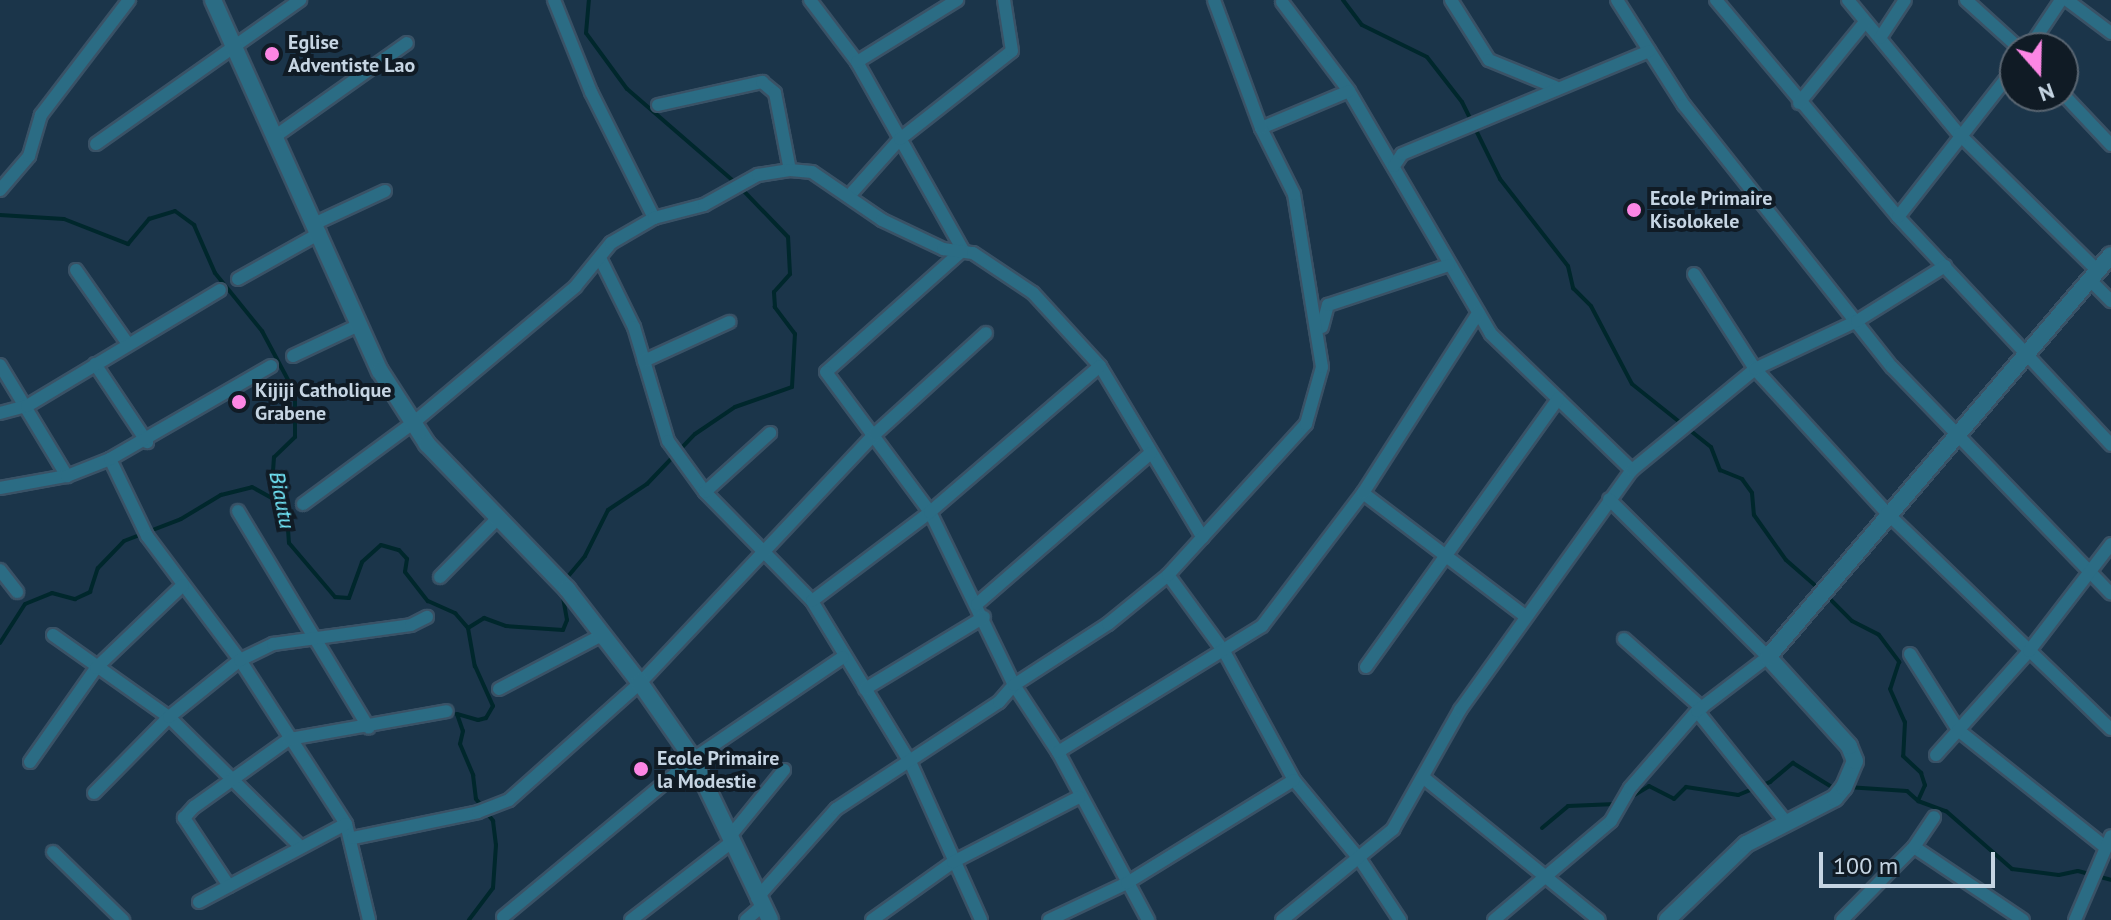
<!DOCTYPE html>
<html>
<head>
<meta charset="utf-8">
<style>
  body { margin:0 }
  #map { position:relative; width:2111px; height:920px; overflow:hidden; background:#1b354a; font-family:"PT Sans",sans-serif }
  div>[style] { position:absolute }
  [style*='--x'] { left:calc(var(--x)*1px); top:calc(var(--y)*1px); width:calc(var(--w)*1px); rotate:calc(var(--a)*1deg) }
  .stream>* { height:4px; margin:-2px; padding:0 2px; transform-origin:2px; border-radius:2px; background:#00272c }
  .roads { filter:drop-shadow(2px 0 #3a5266) drop-shadow(-2px 0 #3a5266) drop-shadow(0 2px #3a5266) drop-shadow(0 -2px #3a5266) }
  .minor>* { height:12px; margin:-6px; padding:0 6px; transform-origin:6px; border-radius:6px; background:#2b6c84 }
  .tertiary>* { height:16px; margin:-8px; padding:0 8px; transform-origin:8px; border-radius:8px; background:#2b6c84 }
  .dots>* { width:22px; height:22px; translate:-50% -50%; box-sizing:border-box; border:4px solid #101b25; border-radius:50% }
  span { translate:-50% -50%; white-space:nowrap; text-align:center; line-height:1.15; -webkit-text-stroke:8px #101b25; paint-order:stroke }
  .poi-label { font-size:20px; color:#c6d5e3; font-weight:700 }
  .left { translate:0 -50%; text-align:left }
  .water-label { font-size:22px; color:#74ecfe; font-style:italic }
  .north { position:absolute; left:1999px; top:32px; width:80px; height:80px; box-sizing:border-box; background:#101b25; border:2px solid #596571; border-radius:50%; rotate:160deg; font-size:22px; font-weight:700; line-height:32px; text-align:center; color:#c6d5e3 }
  .north::after { content:''; display:block; margin:auto; width:28px; height:36px; background:#fc86e4; clip-path:polygon(50% 0,100% 100%,50% 72%,0 100%) }
  .scale { position:absolute; left:1819px; top:852px; width:176px; height:36px; box-sizing:border-box; border:4px solid #c6d5e3; border-top:0; padding-left:10px; font-size:24px; line-height:28px; white-space:nowrap; color:#c6d5e3; -webkit-text-stroke:6px #101b25; paint-order:stroke }
</style>
</head>
<body>
<div id="map">
  <div class="stream">
    <div style="--x:1343;--y:0;--w:31;--a:53"></div>
    <div style="--x:1362;--y:25;--w:72;--a:26.2"></div>
    <div style="--x:1427;--y:57;--w:57;--a:52.1"></div>
    <div style="--x:1462;--y:102;--w:86;--a:63.7"></div>
    <div style="--x:1500;--y:179;--w:110;--a:52"></div>
    <div style="--x:1568;--y:266;--w:23;--a:77"></div>
    <div style="--x:1573;--y:288;--w:25;--a:45"></div>
    <div style="--x:1591;--y:306;--w:88;--a:62.3"></div>
    <div style="--x:1632;--y:384;--w:101;--a:38.6"></div>
    <div style="--x:1711;--y:447;--w:25;--a:69"></div>
    <div style="--x:1720;--y:470;--w:24;--a:22"></div>
    <div style="--x:1742;--y:479;--w:17;--a:54"></div>
    <div style="--x:1752;--y:493;--w:22;--a:85"></div>
    <div style="--x:1754;--y:515;--w:55;--a:54.6"></div>
    <div style="--x:1786;--y:560;--w:43;--a:41.2"></div>
    <div style="--x:0;--y:215;--w:64;--a:3.6"></div>
    <div style="--x:64;--y:219;--w:69;--a:21.3"></div>
    <div style="--x:128;--y:244;--w:33;--a:-50"></div>
    <div style="--x:149;--y:219;--w:27;--a:-17"></div>
    <div style="--x:175;--y:211;--w:24;--a:36"></div>
    <div style="--x:194;--y:225;--w:52;--a:66.4"></div>
    <div style="--x:215;--y:273;--w:75;--a:51"></div>
    <div style="--x:262;--y:331;--w:70;--a:62"></div>
    <div style="--x:295;--y:393;--w:44;--a:90"></div>
    <div style="--x:295;--y:437;--w:29;--a:136"></div>
    <div style="--x:274;--y:457;--w:14;--a:94"></div>
    <div style="--x:273;--y:471;--w:46;--a:72.3"></div>
    <div style="--x:287;--y:515;--w:28;--a:86"></div>
    <div style="--x:289;--y:543;--w:71;--a:49.6"></div>
    <div style="--x:335;--y:597;--w:14;--a:4"></div>
    <div style="--x:349;--y:598;--w:38;--a:-70"></div>
    <div style="--x:362;--y:562;--w:25;--a:-42"></div>
    <div style="--x:381;--y:545;--w:19;--a:16"></div>
    <div style="--x:399;--y:550;--w:12;--a:48"></div>
    <div style="--x:407;--y:559;--w:13;--a:99"></div>
    <div style="--x:405;--y:572;--w:37;--a:52"></div>
    <div style="--x:428;--y:601;--w:30;--a:24"></div>
    <div style="--x:455;--y:613;--w:20;--a:49"></div>
    <div style="--x:468;--y:628;--w:39;--a:80"></div>
    <div style="--x:475;--y:666;--w:44;--a:65.8"></div>
    <div style="--x:493;--y:706;--w:14;--a:120"></div>
    <div style="--x:486;--y:718;--w:8;--a:166"></div>
    <div style="--x:478;--y:720;--w:22;--a:-164"></div>
    <div style="--x:457;--y:714;--w:18;--a:71"></div>
    <div style="--x:463;--y:731;--w:13;--a:103"></div>
    <div style="--x:460;--y:744;--w:34;--a:67"></div>
    <div style="--x:473;--y:775;--w:24;--a:83"></div>
    <div style="--x:476;--y:799;--w:28;--a:52"></div>
    <div style="--x:493;--y:821;--w:24;--a:83"></div>
    <div style="--x:496;--y:845;--w:43;--a:94"></div>
    <div style="--x:493;--y:888;--w:40;--a:127"></div>
    <div style="--x:565;--y:580;--w:31;--a:-50"></div>
    <div style="--x:585;--y:556;--w:51;--a:-63.4"></div>
    <div style="--x:608;--y:510;--w:47;--a:-33.7"></div>
    <div style="--x:647;--y:484;--w:69;--a:-46.2"></div>
    <div style="--x:695;--y:434;--w:48;--a:-34"></div>
    <div style="--x:735;--y:407;--w:60;--a:-19.3"></div>
    <div style="--x:792;--y:387;--w:53;--a:-86.8"></div>
    <div style="--x:795;--y:334;--w:34;--a:-127"></div>
    <div style="--x:775;--y:307;--w:15;--a:-94"></div>
    <div style="--x:774;--y:292;--w:24;--a:-48"></div>
    <div style="--x:790;--y:274;--w:37;--a:-93"></div>
    <div style="--x:788;--y:237;--w:72;--a:-133.9"></div>
    <div style="--x:738;--y:185;--w:147;--a:-139.1"></div>
    <div style="--x:627;--y:89;--w:69;--a:-126.2"></div>
    <div style="--x:586;--y:33;--w:33;--a:-85"></div>
    <div style="--x:1825;--y:594;--w:38;--a:45"></div>
    <div style="--x:1852;--y:621;--w:30;--a:27"></div>
    <div style="--x:1879;--y:635;--w:34;--a:53"></div>
    <div style="--x:1899;--y:662;--w:28;--a:108"></div>
    <div style="--x:1890;--y:689;--w:36;--a:66"></div>
    <div style="--x:1905;--y:722;--w:34;--a:93"></div>
    <div style="--x:1903;--y:756;--w:25;--a:43"></div>
    <div style="--x:1921;--y:773;--w:13;--a:72"></div>
    <div style="--x:1925;--y:785;--w:17;--a:114"></div>
    <div style="--x:1918;--y:801;--w:30;--a:20"></div>
    <div style="--x:1946;--y:811;--w:88;--a:41.3"></div>
    <div style="--x:2012;--y:869;--w:47;--a:7.3"></div>
    <div style="--x:2059;--y:875;--w:19;--a:-12"></div>
    <div style="--x:2078;--y:871;--w:34;--a:15"></div>
    <div style="--x:468;--y:628;--w:19;--a:-32"></div>
    <div style="--x:484;--y:618;--w:23;--a:20"></div>
    <div style="--x:506;--y:626;--w:57;--a:4"></div>
    <div style="--x:563;--y:630;--w:11;--a:-68"></div>
    <div style="--x:567;--y:620;--w:28;--a:-100"></div>
    <div style="--x:0;--y:643;--w:46;--a:-57.3"></div>
    <div style="--x:25;--y:604;--w:29;--a:-22"></div>
    <div style="--x:52;--y:593;--w:24;--a:15"></div>
    <div style="--x:75;--y:599;--w:17;--a:-25"></div>
    <div style="--x:90;--y:592;--w:25;--a:-72"></div>
    <div style="--x:98;--y:568;--w:37;--a:-46"></div>
    <div style="--x:124;--y:541;--w:61;--a:-21.1"></div>
    <div style="--x:181;--y:519;--w:47;--a:-31"></div>
    <div style="--x:221;--y:495;--w:32;--a:-14"></div>
    <div style="--x:252;--y:487;--w:38;--a:29"></div>
    <div style="--x:1847;--y:787;--w:60;--a:3.8"></div>
    <div style="--x:1907;--y:791;--w:15;--a:42"></div>
    <div style="--x:1631;--y:797;--w:21;--a:-31"></div>
    <div style="--x:1649;--y:786;--w:28;--a:27"></div>
    <div style="--x:1674;--y:799;--w:17;--a:-45"></div>
    <div style="--x:1686;--y:787;--w:53;--a:8.7"></div>
    <div style="--x:1738;--y:795;--w:35;--a:-22"></div>
    <div style="--x:1770;--y:782;--w:30;--a:-40"></div>
    <div style="--x:1793;--y:763;--w:49;--a:31.8"></div>
    <div style="--x:1542;--y:828;--w:34;--a:-40"></div>
    <div style="--x:1568;--y:806;--w:48;--a:-2.4"></div>
  </div>
  <div class="roads">
    <div class="minor">
      <div style="--x:554;--y:0;--w:99;--a:68.1"></div>
      <div style="--x:591;--y:92;--w:141;--a:63.4"></div>
      <div style="--x:810;--y:0;--w:78;--a:52.8"></div>
      <div style="--x:857;--y:62;--w:216;--a:60.6"></div>
      <div style="--x:1451;--y:0;--w:71;--a:57.7"></div>
      <div style="--x:1489;--y:60;--w:71;--a:22.2"></div>
      <div style="--x:1617;--y:0;--w:125;--a:57.5"></div>
      <div style="--x:1684;--y:105;--w:335;--a:51.6"></div>
      <div style="--x:1892;--y:367;--w:315;--a:46"></div>
      <div style="--x:1716;--y:0;--w:283;--a:50"></div>
      <div style="--x:1898;--y:217;--w:312;--a:46.9"></div>
      <div style="--x:1848;--y:0;--w:174;--a:50.4"></div>
      <div style="--x:1959;--y:134;--w:195;--a:44.6"></div>
      <div style="--x:1966;--y:0;--w:72;--a:42.2"></div>
      <div style="--x:2067;--y:0;--w:55;--a:36.9"></div>
      <div style="--x:1282;--y:2;--w:111;--a:53"></div>
      <div style="--x:1349;--y:91;--w:281;--a:59.7"></div>
      <div style="--x:1491;--y:334;--w:196;--a:44"></div>
      <div style="--x:1880;--y:38;--w:45;--a:-56.7"></div>
      <div style="--x:2029;--y:48;--w:58;--a:-56.3"></div>
      <div style="--x:857;--y:62;--w:118;--a:-31.8"></div>
      <div style="--x:2063;--y:94;--w:70;--a:46.7"></div>
      <div style="--x:1799;--y:103;--w:104;--a:-50.8"></div>
      <div style="--x:658;--y:105;--w:107;--a:-12.5"></div>
      <div style="--x:762;--y:82;--w:17;--a:40"></div>
      <div style="--x:775;--y:93;--w:78;--a:79"></div>
      <div style="--x:1261;--y:128;--w:95;--a:-22.8"></div>
      <div style="--x:277;--y:135;--w:159;--a:-35.3"></div>
      <div style="--x:96;--y:144;--w:250;--a:-35.2"></div>
      <div style="--x:1394;--y:166;--w:14;--a:-56"></div>
      <div style="--x:1402;--y:154;--w:268;--a:-22.6"></div>
      <div style="--x:0;--y:190;--w:45;--a:-49.5"></div>
      <div style="--x:29;--y:156;--w:43;--a:-73.7"></div>
      <div style="--x:41;--y:115;--w:145;--a:-52.6"></div>
      <div style="--x:849;--y:196;--w:76;--a:-48.2"></div>
      <div style="--x:900;--y:139;--w:142;--a:-38.2"></div>
      <div style="--x:1012;--y:51;--w:52;--a:-98.9"></div>
      <div style="--x:1898;--y:217;--w:190;--a:-52"></div>
      <div style="--x:316;--y:223;--w:76;--a:-24.9"></div>
      <div style="--x:963;--y:250;--w:183;--a:138.3"></div>
      <div style="--x:826;--y:372;--w:174;--a:53.4"></div>
      <div style="--x:930;--y:512;--w:192;--a:64.1"></div>
      <div style="--x:1014;--y:685;--w:80;--a:56.7"></div>
      <div style="--x:1058;--y:752;--w:191;--a:61.8"></div>
      <div style="--x:600;--y:258;--w:77;--a:63.8"></div>
      <div style="--x:634;--y:327;--w:119;--a:73.4"></div>
      <div style="--x:668;--y:441;--w:63;--a:54"></div>
      <div style="--x:705;--y:492;--w:153;--a:45.5"></div>
      <div style="--x:812;--y:601;--w:191;--a:58.7"></div>
      <div style="--x:911;--y:764;--w:171;--a:65.8"></div>
      <div style="--x:76;--y:270;--w:90;--a:54.9"></div>
      <div style="--x:1694;--y:274;--w:113;--a:57.3"></div>
      <div style="--x:1755;--y:369;--w:195;--a:47.5"></div>
      <div style="--x:1887;--y:513;--w:311;--a:44"></div>
      <div style="--x:238;--y:279;--w:94;--a:-29.3"></div>
      <div style="--x:2090;--y:280;--w:30;--a:45"></div>
      <div style="--x:1322;--y:327;--w:23;--a:-75"></div>
      <div style="--x:1328;--y:305;--w:127;--a:-18.3"></div>
      <div style="--x:293;--y:356;--w:73;--a:-25.2"></div>
      <div style="--x:644;--y:361;--w:94;--a:-24.6"></div>
      <div style="--x:95;--y:364;--w:94;--a:56.3"></div>
      <div style="--x:0;--y:365;--w:130;--a:58.9"></div>
      <div style="--x:0;--y:413;--w:28;--a:-15"></div>
      <div style="--x:27;--y:406;--w:225;--a:-31"></div>
      <div style="--x:110;--y:459;--w:85;--a:64.3"></div>
      <div style="--x:147;--y:536;--w:155;--a:53.1"></div>
      <div style="--x:240;--y:660;--w:195;--a:57.1"></div>
      <div style="--x:346;--y:824;--w:99;--a:76.5"></div>
      <div style="--x:0;--y:488;--w:68;--a:-10.2"></div>
      <div style="--x:67;--y:476;--w:46;--a:-21.6"></div>
      <div style="--x:110;--y:459;--w:186;--a:-30"></div>
      <div style="--x:705;--y:492;--w:88;--a:-42.2"></div>
      <div style="--x:1363;--y:493;--w:202;--a:37.2"></div>
      <div style="--x:303;--y:504;--w:137;--a:-36.4"></div>
      <div style="--x:413;--y:423;--w:212;--a:-40"></div>
      <div style="--x:575;--y:287;--w:57;--a:-50.7"></div>
      <div style="--x:611;--y:243;--w:50;--a:-30.2"></div>
      <div style="--x:654;--y:218;--w:52;--a:-14.6"></div>
      <div style="--x:704;--y:205;--w:62;--a:-29.1"></div>
      <div style="--x:758;--y:175;--w:32;--a:-9"></div>
      <div style="--x:790;--y:170;--w:22;--a:5"></div>
      <div style="--x:812;--y:172;--w:85;--a:34.4"></div>
      <div style="--x:882;--y:220;--w:68;--a:25.4"></div>
      <div style="--x:943;--y:249;--w:30;--a:8"></div>
      <div style="--x:973;--y:253;--w:72;--a:33.7"></div>
      <div style="--x:1033;--y:293;--w:99;--a:47.5"></div>
      <div style="--x:1100;--y:366;--w:200;--a:59.1"></div>
      <div style="--x:238;--y:511;--w:253;--a:58.9"></div>
      <div style="--x:0;--y:570;--w:28;--a:52"></div>
      <div style="--x:1168;--y:575;--w:97;--a:53.8"></div>
      <div style="--x:1225;--y:653;--w:145;--a:61.5"></div>
      <div style="--x:1294;--y:780;--w:105;--a:50.4"></div>
      <div style="--x:1361;--y:861;--w:71;--a:56.5"></div>
      <div style="--x:440;--y:577;--w:81;--a:-45.5"></div>
      <div style="--x:812;--y:601;--w:148;--a:-37"></div>
      <div style="--x:930;--y:512;--w:224;--a:-40.7"></div>
      <div style="--x:977;--y:604;--w:230;--a:-41"></div>
      <div style="--x:53;--y:635;--w:142;--a:35.3"></div>
      <div style="--x:169;--y:717;--w:185;--a:44.6"></div>
      <div style="--x:1624;--y:639;--w:104;--a:41.5"></div>
      <div style="--x:1910;--y:654;--w:90;--a:57.7"></div>
      <div style="--x:1958;--y:730;--w:186;--a:38.5"></div>
      <div style="--x:1366;--y:667;--w:330;--a:-54.4"></div>
      <div style="--x:499;--y:689;--w:114;--a:-27.7"></div>
      <div style="--x:865;--y:689;--w:139;--a:-31.2"></div>
      <div style="--x:1697;--y:711;--w:142;--a:51.3"></div>
      <div style="--x:1058;--y:752;--w:240;--a:-31.7"></div>
      <div style="--x:1262;--y:626;--w:167;--a:-52.8"></div>
      <div style="--x:1363;--y:493;--w:214;--a:-57.4"></div>
      <div style="--x:1936;--y:755;--w:140;--a:-48.2"></div>
      <div style="--x:2029;--y:651;--w:135;--a:-52.5"></div>
      <div style="--x:30;--y:762;--w:115;--a:-54.9"></div>
      <div style="--x:96;--y:668;--w:120;--a:-43.7"></div>
      <div style="--x:1424;--y:778;--w:225;--a:39.1"></div>
      <div style="--x:94;--y:793;--w:107;--a:-45.4"></div>
      <div style="--x:169;--y:717;--w:91;--a:-38.8"></div>
      <div style="--x:240;--y:660;--w:37;--a:-26"></div>
      <div style="--x:273;--y:644;--w:139;--a:-7.8"></div>
      <div style="--x:411;--y:625;--w:18;--a:-27"></div>
      <div style="--x:731;--y:835;--w:84;--a:-50.8"></div>
      <div style="--x:353;--y:838;--w:128;--a:-11.7"></div>
      <div style="--x:478;--y:812;--w:33;--a:-21"></div>
      <div style="--x:509;--y:800;--w:176;--a:-41.8"></div>
      <div style="--x:640;--y:683;--w:342;--a:-46.7"></div>
      <div style="--x:875;--y:434;--w:150;--a:-42.3"></div>
      <div style="--x:1914;--y:847;--w:131;--a:33.8"></div>
      <div style="--x:53;--y:852;--w:98;--a:44.2"></div>
      <div style="--x:229;--y:886;--w:82;--a:-123.5"></div>
      <div style="--x:184;--y:818;--w:15;--a:-48"></div>
      <div style="--x:194;--y:807;--w:117;--a:-35.6"></div>
      <div style="--x:289;--y:739;--w:160;--a:-10"></div>
      <div style="--x:757;--y:898;--w:119;--a:-48.4"></div>
      <div style="--x:836;--y:809;--w:195;--a:-33.3"></div>
      <div style="--x:999;--y:702;--w:23;--a:-49"></div>
      <div style="--x:1014;--y:685;--w:112;--a:-33"></div>
      <div style="--x:1108;--y:624;--w:77;--a:-39.2"></div>
      <div style="--x:1168;--y:575;--w:205;--a:-47.6"></div>
      <div style="--x:1306;--y:424;--w:59;--a:-74.3"></div>
      <div style="--x:1322;--y:367;--w:175;--a:-99.2"></div>
      <div style="--x:1294;--y:194;--w:74;--a:-116.6"></div>
      <div style="--x:1261;--y:128;--w:136;--a:-110.2"></div>
      <div style="--x:199;--y:902;--w:166;--a:-28"></div>
      <div style="--x:503;--y:917;--w:247;--a:-39.7"></div>
      <div style="--x:693;--y:759;--w:181;--a:-34.2"></div>
      <div style="--x:631;--y:920;--w:129;--a:-37.8"></div>
      <div style="--x:746;--y:920;--w:20;--a:-41"></div>
      <div style="--x:872;--y:920;--w:100;--a:-35.6"></div>
      <div style="--x:953;--y:862;--w:142;--a:-27.3"></div>
      <div style="--x:1049;--y:920;--w:86;--a:-25.4"></div>
      <div style="--x:1127;--y:883;--w:196;--a:-31.7"></div>
      <div style="--x:1282;--y:920;--w:144;--a:-39.3"></div>
      <div style="--x:1393;--y:829;--w:137;--a:-60.6"></div>
      <div style="--x:1460;--y:710;--w:295;--a:-54.4"></div>
      <div style="--x:1632;--y:470;--w:159;--a:-39.4"></div>
      <div style="--x:1755;--y:369;--w:113;--a:-25.2"></div>
      <div style="--x:1857;--y:321;--w:104;--a:-32"></div>
      <div style="--x:1494;--y:920;--w:153;--a:-40.2"></div>
      <div style="--x:1611;--y:821;--w:38;--a:-60"></div>
      <div style="--x:1630;--y:788;--w:102;--a:-49"></div>
      <div style="--x:1697;--y:711;--w:89;--a:-37.3"></div>
      <div style="--x:1768;--y:657;--w:224;--a:-135.2"></div>
      <div style="--x:1842;--y:920;--w:103;--a:-45.4"></div>
      <div style="--x:1914;--y:847;--w:36;--a:-56"></div>
      <div style="--x:2075;--y:920;--w:91;--a:-66.8"></div>
    </div>
    <div class="tertiary">
      <div style="--x:213;--y:0;--w:407;--a:65.8"></div>
      <div style="--x:380;--y:371;--w:87;--a:57.2"></div>
      <div style="--x:427;--y:444;--w:202;--a:46"></div>
      <div style="--x:567;--y:589;--w:119;--a:52.2"></div>
      <div style="--x:640;--y:683;--w:93;--a:55.1"></div>
      <div style="--x:693;--y:759;--w:178;--a:64.4"></div>
      <div style="--x:1667;--y:920;--w:110;--a:-43.9"></div>
      <div style="--x:1746;--y:844;--w:100;--a:-27.3"></div>
      <div style="--x:1835;--y:798;--w:14;--a:-51"></div>
      <div style="--x:1844;--y:787;--w:28;--a:-67"></div>
      <div style="--x:1855;--y:761;--w:16;--a:-112"></div>
      <div style="--x:1849;--y:746;--w:120;--a:-132.3"></div>
      <div style="--x:1768;--y:657;--w:528;--a:-49.53"></div>
    </div>
  </div>
  <div class="dots">
    <div style="left:272px;top:54px;background:#fc86e4"></div>
    <div style="left:1634px;top:210px;background:#fc86e4"></div>
    <div style="left:239px;top:402px;background:#fc86e4"></div>
    <div style="left:641px;top:769px;background:#fc86e4"></div>
  </div>
  <div class="poi-label">
    <span class="left" style="left:288px;top:54px">Eglise<br>Adventiste Lao</span>
    <span class="left" style="left:1650px;top:210px">Ecole Primaire<br>Kisolokele</span>
    <span class="left" style="left:255px;top:402px">Kijiji Catholique<br>Grabene</span>
    <span class="left" style="left:657px;top:770px">Ecole Primaire<br>la Modestie</span>
  </div>
  <div class="water-label">
    <span style="left:282px;top:500px;rotate:79deg">Biautu</span>
  </div>
  <div class="north">N</div>
  <div class="scale">100 m</div>
</div>
</body>
</html>
